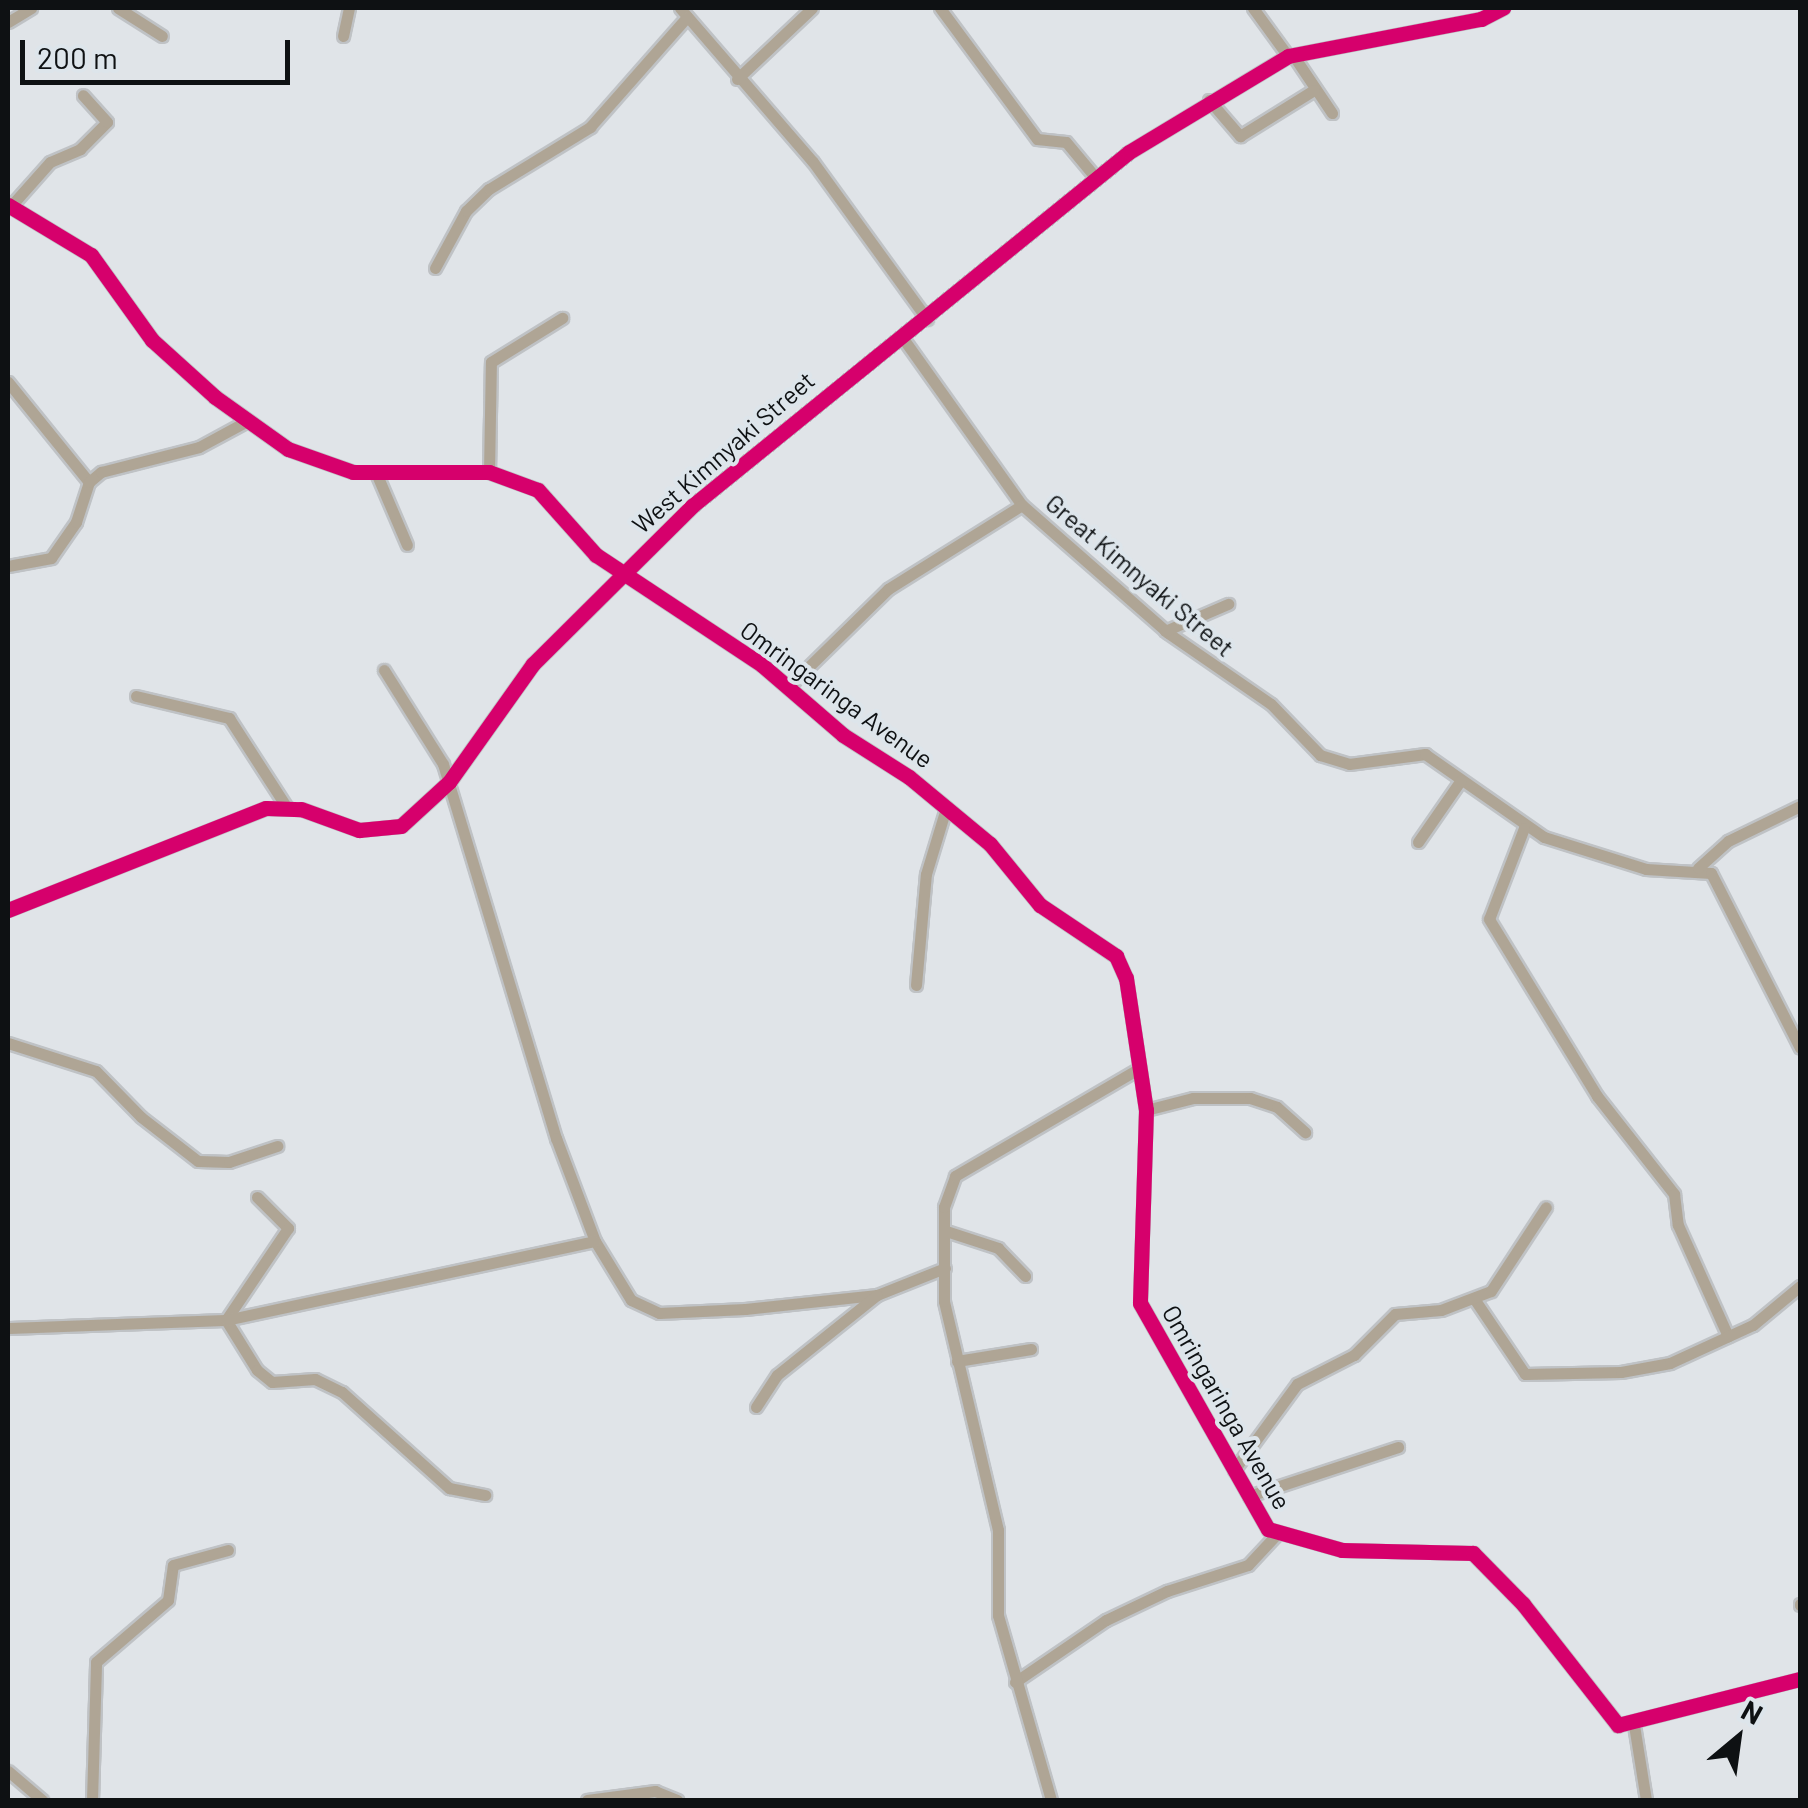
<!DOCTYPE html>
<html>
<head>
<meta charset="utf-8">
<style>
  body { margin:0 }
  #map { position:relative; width:1808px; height:1808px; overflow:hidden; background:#e0e4e8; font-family:Barlow,sans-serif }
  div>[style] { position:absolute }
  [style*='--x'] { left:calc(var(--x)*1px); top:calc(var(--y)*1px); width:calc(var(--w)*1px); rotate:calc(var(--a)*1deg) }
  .roads { filter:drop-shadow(2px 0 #bfc2c5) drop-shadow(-2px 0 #bfc2c5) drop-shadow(0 2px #bfc2c5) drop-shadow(0 -2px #bfc2c5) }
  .minor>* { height:11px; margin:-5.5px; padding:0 5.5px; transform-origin:5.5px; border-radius:5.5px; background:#afa595 }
  .cycleway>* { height:15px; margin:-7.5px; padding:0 7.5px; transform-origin:7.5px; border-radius:7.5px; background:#d6006c }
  span { translate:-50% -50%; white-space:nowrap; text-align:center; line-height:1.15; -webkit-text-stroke:8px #dde5eb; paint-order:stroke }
  .street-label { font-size:25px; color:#0e1113 }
  .frame { position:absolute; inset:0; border:10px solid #0e1113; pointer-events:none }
  .north { position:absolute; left:1688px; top:1688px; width:100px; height:100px; -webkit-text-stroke:8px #dde5eb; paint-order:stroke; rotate:29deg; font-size:28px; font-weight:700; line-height:40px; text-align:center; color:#0e1113 }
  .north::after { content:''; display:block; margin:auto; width:35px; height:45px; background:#0e1113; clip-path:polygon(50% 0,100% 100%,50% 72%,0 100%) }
  .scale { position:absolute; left:20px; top:40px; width:270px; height:45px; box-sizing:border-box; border:5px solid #0e1113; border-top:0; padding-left:12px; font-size:30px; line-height:35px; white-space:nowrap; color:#0e1113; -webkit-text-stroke:8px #dde5eb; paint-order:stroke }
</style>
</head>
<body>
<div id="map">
  <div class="roads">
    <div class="minor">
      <div style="--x:118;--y:8;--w:52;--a:32.5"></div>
      <div style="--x:680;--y:8;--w:203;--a:49.2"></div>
      <div style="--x:813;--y:162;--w:194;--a:54"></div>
      <div style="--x:940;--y:8;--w:163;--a:53.5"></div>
      <div style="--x:1037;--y:139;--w:29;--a:6"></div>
      <div style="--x:1066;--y:142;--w:47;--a:50.2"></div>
      <div style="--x:1253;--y:8;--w:59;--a:53.9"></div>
      <div style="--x:8;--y:22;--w:27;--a:-31"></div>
      <div style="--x:343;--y:36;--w:29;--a:-78"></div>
      <div style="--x:1293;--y:55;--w:70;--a:56.1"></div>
      <div style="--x:737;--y:79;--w:103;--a:-43.4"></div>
      <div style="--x:1209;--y:100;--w:48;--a:49.3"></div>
      <div style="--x:1240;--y:136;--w:87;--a:-31.9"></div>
      <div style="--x:8;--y:205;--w:97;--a:31.1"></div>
      <div style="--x:91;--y:255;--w:105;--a:54.3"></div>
      <div style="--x:152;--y:340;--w:85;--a:42.1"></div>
      <div style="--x:215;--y:397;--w:90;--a:35.5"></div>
      <div style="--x:288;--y:449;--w:69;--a:19.5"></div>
      <div style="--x:353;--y:472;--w:136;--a:0"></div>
      <div style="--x:489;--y:472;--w:52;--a:20.2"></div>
      <div style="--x:538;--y:490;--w:87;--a:48.3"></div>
      <div style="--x:596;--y:555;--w:199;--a:33.5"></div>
      <div style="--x:762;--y:665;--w:107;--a:40.8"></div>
      <div style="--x:843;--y:735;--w:78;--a:32.5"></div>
      <div style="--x:909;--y:777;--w:105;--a:39.6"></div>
      <div style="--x:990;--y:844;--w:79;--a:50.7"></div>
      <div style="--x:1040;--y:905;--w:92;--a:33.9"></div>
      <div style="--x:1116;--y:956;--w:24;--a:66"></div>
      <div style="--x:1126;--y:978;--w:134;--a:81.4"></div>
      <div style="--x:1146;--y:1110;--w:193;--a:91.8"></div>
      <div style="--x:1140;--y:1303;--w:260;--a:60.5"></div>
      <div style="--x:1268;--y:1529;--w:77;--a:15.8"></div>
      <div style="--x:1342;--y:1550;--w:131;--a:1.3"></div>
      <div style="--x:1473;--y:1553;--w:71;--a:45.6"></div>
      <div style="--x:1523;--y:1604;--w:154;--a:51.9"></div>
      <div style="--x:1618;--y:1725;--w:188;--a:-14.2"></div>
      <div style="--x:10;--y:207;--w:60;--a:-48.4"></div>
      <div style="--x:50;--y:162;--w:33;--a:-23"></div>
      <div style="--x:80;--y:149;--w:38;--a:-45"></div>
      <div style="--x:107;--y:122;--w:36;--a:-132"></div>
      <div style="--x:435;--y:268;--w:65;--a:-61.5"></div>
      <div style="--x:466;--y:211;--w:32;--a:-44"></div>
      <div style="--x:489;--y:189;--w:119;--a:-31.5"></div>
      <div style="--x:590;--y:127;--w:147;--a:-48.6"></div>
      <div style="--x:902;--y:337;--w:206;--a:54.5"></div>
      <div style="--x:1022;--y:505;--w:194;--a:41.2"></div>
      <div style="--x:1168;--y:633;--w:125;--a:34.6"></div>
      <div style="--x:1271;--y:704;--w:71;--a:46.1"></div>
      <div style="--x:1320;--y:755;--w:30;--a:17"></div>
      <div style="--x:1349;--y:764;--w:77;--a:-7.5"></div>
      <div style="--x:1425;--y:754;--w:145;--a:34.9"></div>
      <div style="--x:1544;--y:837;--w:107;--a:17.4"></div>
      <div style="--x:1646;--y:869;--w:65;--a:3.5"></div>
      <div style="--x:1711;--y:873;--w:196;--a:63"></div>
      <div style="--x:8;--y:382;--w:129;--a:51"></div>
      <div style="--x:489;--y:472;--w:110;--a:-89"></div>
      <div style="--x:491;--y:362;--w:84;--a:-31.8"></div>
      <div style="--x:377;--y:475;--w:76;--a:66.8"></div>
      <div style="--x:8;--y:566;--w:44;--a:-10.5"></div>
      <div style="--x:51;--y:558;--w:44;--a:-55.2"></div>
      <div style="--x:76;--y:522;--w:42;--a:-72"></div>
      <div style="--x:89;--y:482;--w:16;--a:-40"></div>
      <div style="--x:101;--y:472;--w:101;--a:-14.3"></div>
      <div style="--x:199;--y:447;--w:55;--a:-28.4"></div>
      <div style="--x:1165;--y:631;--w:69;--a:-23.2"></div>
      <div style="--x:384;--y:670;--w:111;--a:57.9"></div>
      <div style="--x:443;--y:764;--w:391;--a:73.2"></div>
      <div style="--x:556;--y:1138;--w:110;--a:69.3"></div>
      <div style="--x:595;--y:1241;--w:69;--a:58.6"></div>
      <div style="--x:631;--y:1300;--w:31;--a:25"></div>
      <div style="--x:659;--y:1313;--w:86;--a:-2.7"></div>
      <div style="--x:745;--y:1309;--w:133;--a:-6.1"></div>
      <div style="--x:877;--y:1295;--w:73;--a:-21.7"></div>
      <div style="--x:789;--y:686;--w:139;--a:-44.4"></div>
      <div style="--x:888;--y:589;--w:158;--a:-32.1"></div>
      <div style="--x:136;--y:696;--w:96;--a:13.3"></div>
      <div style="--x:229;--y:718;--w:105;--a:57.1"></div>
      <div style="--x:1524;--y:828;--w:97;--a:111"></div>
      <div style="--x:1489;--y:919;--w:207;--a:58.6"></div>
      <div style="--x:1597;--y:1096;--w:125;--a:51.8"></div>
      <div style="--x:1674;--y:1194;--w:31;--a:83"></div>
      <div style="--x:1678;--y:1225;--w:122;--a:65.8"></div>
      <div style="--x:1418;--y:842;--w:75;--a:-55.3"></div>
      <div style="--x:1698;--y:868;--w:40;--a:-42"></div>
      <div style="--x:1728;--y:841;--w:80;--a:-25.9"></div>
      <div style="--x:8;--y:910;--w:277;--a:-21.6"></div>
      <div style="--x:266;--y:808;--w:35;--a:2"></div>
      <div style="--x:301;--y:809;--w:62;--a:19.9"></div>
      <div style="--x:359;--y:830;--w:42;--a:-5.4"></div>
      <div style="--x:401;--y:826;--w:65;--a:-42.5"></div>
      <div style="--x:449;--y:782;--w:145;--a:-54.6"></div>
      <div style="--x:533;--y:664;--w:224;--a:-44.8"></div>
      <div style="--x:692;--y:506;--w:562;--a:-39.01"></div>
      <div style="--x:1129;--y:152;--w:186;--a:-31.1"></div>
      <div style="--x:1288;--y:56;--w:197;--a:-10.9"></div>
      <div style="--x:1481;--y:19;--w:25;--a:-27"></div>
      <div style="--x:916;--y:985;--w:111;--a:-84.9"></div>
      <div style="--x:926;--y:874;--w:69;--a:-73.1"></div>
      <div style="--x:8;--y:1043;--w:92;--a:17.7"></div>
      <div style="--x:96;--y:1071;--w:64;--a:45.6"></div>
      <div style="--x:141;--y:1117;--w:72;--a:37.7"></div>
      <div style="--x:198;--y:1161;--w:31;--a:2"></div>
      <div style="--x:229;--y:1162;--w:51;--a:-18.4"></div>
      <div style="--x:1146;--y:1110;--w:49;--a:-14.3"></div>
      <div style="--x:1193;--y:1098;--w:57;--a:0"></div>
      <div style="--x:1250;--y:1098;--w:28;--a:18"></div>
      <div style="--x:1277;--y:1107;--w:38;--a:42"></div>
      <div style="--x:257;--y:1197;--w:44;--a:45"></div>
      <div style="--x:288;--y:1228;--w:111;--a:124"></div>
      <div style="--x:226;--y:1320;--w:59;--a:58.2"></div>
      <div style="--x:257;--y:1370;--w:19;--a:39"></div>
      <div style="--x:272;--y:1382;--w:43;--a:-4"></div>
      <div style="--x:315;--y:1379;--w:30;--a:26"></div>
      <div style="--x:342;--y:1392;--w:144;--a:41.9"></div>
      <div style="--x:449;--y:1488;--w:37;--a:11"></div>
      <div style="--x:946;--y:1231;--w:55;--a:18.1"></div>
      <div style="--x:998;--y:1248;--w:39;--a:46"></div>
      <div style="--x:1475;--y:1300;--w:89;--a:56"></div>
      <div style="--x:1525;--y:1374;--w:96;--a:-1.2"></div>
      <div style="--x:1621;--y:1372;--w:50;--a:-10.4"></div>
      <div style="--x:1670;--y:1363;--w:91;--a:-24.6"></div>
      <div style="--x:1753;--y:1325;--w:61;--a:-39.7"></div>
      <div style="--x:8;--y:1328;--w:218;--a:-2.1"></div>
      <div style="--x:226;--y:1320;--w:377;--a:-12.1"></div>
      <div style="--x:957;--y:1361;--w:75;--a:-9.2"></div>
      <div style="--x:756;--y:1407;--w:38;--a:-57"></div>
      <div style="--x:777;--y:1375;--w:128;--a:-38.7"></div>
      <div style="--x:1234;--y:1470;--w:107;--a:-53.8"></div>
      <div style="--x:1297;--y:1384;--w:64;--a:-27"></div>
      <div style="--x:1354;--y:1355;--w:58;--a:-45"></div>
      <div style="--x:1395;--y:1314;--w:46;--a:-5"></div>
      <div style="--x:1441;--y:1310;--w:53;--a:-20.8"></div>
      <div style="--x:1491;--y:1291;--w:100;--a:-56.8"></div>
      <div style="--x:1249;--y:1496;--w:157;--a:-18.2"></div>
      <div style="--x:1800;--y:1604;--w:1;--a:90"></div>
      <div style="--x:1015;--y:1682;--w:110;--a:-34.3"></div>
      <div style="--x:1106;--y:1620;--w:68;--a:-25.4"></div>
      <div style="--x:1167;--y:1591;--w:85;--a:-17.8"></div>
      <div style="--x:1248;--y:1565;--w:41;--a:-47"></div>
      <div style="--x:1634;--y:1725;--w:76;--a:80.9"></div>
      <div style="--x:8;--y:1771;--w:45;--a:40.5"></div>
      <div style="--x:92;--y:1800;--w:138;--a:-88.3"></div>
      <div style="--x:96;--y:1662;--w:95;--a:-40.7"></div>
      <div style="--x:168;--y:1600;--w:35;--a:-82"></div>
      <div style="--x:173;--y:1565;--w:57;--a:-15.3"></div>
      <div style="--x:587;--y:1800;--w:69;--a:-7.5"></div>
      <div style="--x:655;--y:1791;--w:24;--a:22"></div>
      <div style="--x:1051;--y:1800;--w:192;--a:-106"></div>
      <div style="--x:998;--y:1615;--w:85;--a:-90"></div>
      <div style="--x:998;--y:1530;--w:235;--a:-103.3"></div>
      <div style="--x:944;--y:1301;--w:94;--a:-90"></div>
      <div style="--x:944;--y:1207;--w:33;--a:-70"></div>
      <div style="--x:955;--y:1176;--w:212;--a:-30.3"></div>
    </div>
  </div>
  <div class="cycleway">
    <div style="--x:8;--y:205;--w:97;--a:31.1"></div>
    <div style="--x:91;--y:255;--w:105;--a:54.3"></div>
    <div style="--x:152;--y:340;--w:85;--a:42.1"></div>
    <div style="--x:215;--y:397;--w:90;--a:35.5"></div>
    <div style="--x:288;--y:449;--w:69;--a:19.5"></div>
    <div style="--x:353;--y:472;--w:136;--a:0"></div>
    <div style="--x:489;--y:472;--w:52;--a:20.2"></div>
    <div style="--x:538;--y:490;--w:87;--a:48.3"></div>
    <div style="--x:596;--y:555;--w:199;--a:33.5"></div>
    <div style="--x:762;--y:665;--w:107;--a:40.8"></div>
    <div style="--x:843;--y:735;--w:78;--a:32.5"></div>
    <div style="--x:909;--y:777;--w:105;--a:39.6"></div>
    <div style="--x:990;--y:844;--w:79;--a:50.7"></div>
    <div style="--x:1040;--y:905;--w:92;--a:33.9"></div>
    <div style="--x:1116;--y:956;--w:24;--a:66"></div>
    <div style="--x:1126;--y:978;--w:134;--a:81.4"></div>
    <div style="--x:1146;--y:1110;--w:193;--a:91.8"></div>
    <div style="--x:1140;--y:1303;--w:260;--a:60.5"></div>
    <div style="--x:1268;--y:1529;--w:77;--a:15.8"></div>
    <div style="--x:1342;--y:1550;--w:131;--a:1.3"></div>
    <div style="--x:1473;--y:1553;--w:71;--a:45.6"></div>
    <div style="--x:1523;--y:1604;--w:154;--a:51.9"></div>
    <div style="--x:1618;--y:1725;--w:188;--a:-14.2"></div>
    <div style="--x:8;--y:910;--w:277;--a:-21.6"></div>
    <div style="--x:266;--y:808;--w:35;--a:2"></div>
    <div style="--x:301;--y:809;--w:62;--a:19.9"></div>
    <div style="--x:359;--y:830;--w:42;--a:-5.4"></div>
    <div style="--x:401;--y:826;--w:65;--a:-42.5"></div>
    <div style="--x:449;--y:782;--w:145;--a:-54.6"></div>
    <div style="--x:533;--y:664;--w:224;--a:-44.8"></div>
    <div style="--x:692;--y:506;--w:562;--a:-39.01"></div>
    <div style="--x:1129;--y:152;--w:186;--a:-31.1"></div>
    <div style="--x:1288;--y:56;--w:197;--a:-10.9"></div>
    <div style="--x:1481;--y:19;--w:25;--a:-27"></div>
  </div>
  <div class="street-label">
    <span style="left:723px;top:452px;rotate:-41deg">West Kimnyaki Street</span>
    <span style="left:1140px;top:575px;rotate:40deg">Great Kimnyaki Street</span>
    <span style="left:837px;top:694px;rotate:36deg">Omringaringa Avenue</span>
    <span style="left:1227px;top:1407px;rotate:60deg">Omringaringa Avenue</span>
  </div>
  <div class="frame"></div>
  <div class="north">N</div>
  <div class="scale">200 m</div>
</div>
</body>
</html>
